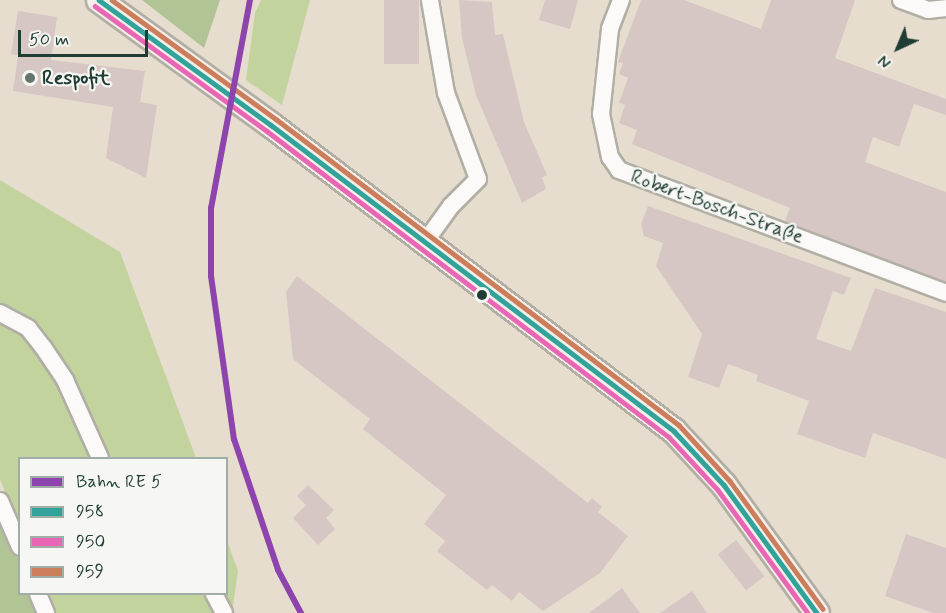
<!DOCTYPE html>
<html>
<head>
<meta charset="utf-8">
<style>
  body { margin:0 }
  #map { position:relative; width:946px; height:613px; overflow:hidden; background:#e6ddce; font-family:Mynerve,sans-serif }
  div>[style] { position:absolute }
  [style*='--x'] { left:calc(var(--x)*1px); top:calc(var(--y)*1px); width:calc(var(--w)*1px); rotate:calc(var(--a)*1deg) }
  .green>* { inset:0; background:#c2d39e }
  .forest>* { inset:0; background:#b0c495 }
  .building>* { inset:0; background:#d6c7c5; transform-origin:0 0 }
  .roads { filter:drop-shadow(2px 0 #b1aea4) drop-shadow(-2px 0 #b1aea4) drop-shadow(0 2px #b1aea4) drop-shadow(0 -2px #b1aea4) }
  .minor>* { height:16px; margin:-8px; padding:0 8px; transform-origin:8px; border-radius:8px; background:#fbfaf8 }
  .secondary>* { height:24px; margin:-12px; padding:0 12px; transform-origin:12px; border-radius:12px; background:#f4f0e9 }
  .bus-1>* { height:4.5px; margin:-2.25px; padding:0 2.25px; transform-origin:2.25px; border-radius:2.25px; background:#31a39a }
  .bus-2>* { height:4.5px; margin:-2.25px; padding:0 2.25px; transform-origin:2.25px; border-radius:2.25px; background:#e966b4 }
  .bus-3>* { height:4.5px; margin:-2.25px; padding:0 2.25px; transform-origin:2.25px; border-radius:2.25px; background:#cc7d5c }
  .rail-1>* { height:6px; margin:-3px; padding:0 3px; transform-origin:3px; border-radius:3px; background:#8e44ad }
  .dots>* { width:16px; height:16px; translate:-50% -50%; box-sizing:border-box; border:3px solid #f6f6f2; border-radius:50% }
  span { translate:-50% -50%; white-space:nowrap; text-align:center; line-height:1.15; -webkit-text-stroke:4.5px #f6f6f2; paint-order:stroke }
  .poi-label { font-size:20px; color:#1f3d34; font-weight:700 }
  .left { translate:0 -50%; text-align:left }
  .street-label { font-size:20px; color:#1f3d34 }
  .legend { position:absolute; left:18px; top:457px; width:210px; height:138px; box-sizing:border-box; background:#f6f6f2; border:2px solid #a0aca6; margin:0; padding:8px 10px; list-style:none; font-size:18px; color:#1f3d34 }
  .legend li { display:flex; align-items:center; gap:12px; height:30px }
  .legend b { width:30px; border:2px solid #a0aca6 }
  .north { position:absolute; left:868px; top:18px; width:60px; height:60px; -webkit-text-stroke:4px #f6f6f2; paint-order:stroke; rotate:224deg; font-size:16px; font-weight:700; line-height:24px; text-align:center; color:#1f3d34 }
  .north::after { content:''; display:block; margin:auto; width:21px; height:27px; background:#1f3d34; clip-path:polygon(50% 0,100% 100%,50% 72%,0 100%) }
  .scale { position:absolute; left:18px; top:30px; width:130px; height:27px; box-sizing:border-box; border:3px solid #1f3d34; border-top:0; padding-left:8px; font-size:18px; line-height:21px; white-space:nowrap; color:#1f3d34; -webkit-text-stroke:4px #f6f6f2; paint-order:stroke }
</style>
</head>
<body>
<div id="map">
  <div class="green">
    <div style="clip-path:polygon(261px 0,310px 0,282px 105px,246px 80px,255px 13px)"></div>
    <div style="clip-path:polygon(0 180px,120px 252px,196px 458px,20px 458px,19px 528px,0 479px)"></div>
    <div style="clip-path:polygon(227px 540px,238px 571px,232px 613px,52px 613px,45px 594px,226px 594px)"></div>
  </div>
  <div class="forest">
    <div style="clip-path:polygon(142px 0,220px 0,204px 48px)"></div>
    <div style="clip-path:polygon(0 497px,19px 544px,20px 594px,40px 594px,48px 613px,0 613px)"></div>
  </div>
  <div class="building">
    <div style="left:384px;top:0;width:35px;height:64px"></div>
    <div style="clip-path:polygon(459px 0,492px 2px,495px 35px,503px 34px,524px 122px,547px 175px,542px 178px,546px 189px,522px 203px,476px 95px,462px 38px)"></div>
    <div style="clip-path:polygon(545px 0,578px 0,570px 29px,539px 20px)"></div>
    <div style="clip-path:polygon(641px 0,684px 0,761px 29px,771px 0,855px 0,835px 58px,946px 99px,946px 115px,914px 104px,899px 147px,873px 137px,865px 162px,946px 192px,946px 282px,785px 221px,790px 208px,632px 144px,637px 130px,619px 123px,625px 105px,619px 103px,628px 78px,619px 74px,623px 63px,618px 62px)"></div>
    <div style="clip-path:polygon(18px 11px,57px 17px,51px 60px,145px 71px,140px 102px,157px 105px,146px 178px,106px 158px,113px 107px,13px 91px,18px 55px,11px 54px)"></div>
    <div style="clip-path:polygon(648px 206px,851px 278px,844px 295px,833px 291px,816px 339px,851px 351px,875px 288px,946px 312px,946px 459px,873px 433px,865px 458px,797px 434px,809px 401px,756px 381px,758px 375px,728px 364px,719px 388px,688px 377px,702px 334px,656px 266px,663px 243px,644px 236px,641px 224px)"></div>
    <div style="clip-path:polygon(297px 276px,588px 503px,592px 498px,602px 507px,598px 512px,628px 536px,600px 573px,543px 611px,519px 592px,512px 601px,492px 585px,487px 590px,437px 551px,445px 541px,424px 524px,446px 495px,363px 429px,370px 419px,293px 359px,286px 292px)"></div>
    <div style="clip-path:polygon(308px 485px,334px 510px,326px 518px,335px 529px,318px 545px,293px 518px,306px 505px,297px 496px)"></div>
    <div style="clip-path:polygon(906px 534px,946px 548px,946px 613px,933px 613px,885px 596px)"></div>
    <div style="left:736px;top:540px;width:46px;height:23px;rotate:52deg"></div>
    <div style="clip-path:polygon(622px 588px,640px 613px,589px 613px,608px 599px)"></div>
    <div style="clip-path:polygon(692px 591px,707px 613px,660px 613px)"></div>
  </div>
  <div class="roads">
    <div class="minor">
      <div style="--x:621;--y:0;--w:31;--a:111"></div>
      <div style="--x:610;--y:29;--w:85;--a:96"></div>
      <div style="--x:601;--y:114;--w:44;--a:78.2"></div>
      <div style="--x:610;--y:157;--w:16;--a:55"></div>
      <div style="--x:619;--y:170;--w:349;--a:20.6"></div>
      <div style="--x:901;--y:0;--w:29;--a:20"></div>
      <div style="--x:928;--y:10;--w:18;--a:-6"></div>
      <div style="--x:425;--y:242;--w:44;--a:-54.2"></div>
      <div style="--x:451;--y:206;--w:38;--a:-45"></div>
      <div style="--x:478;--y:179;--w:92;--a:-110.4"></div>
      <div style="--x:446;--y:93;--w:94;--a:-99.8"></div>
      <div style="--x:0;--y:313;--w:32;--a:28"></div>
      <div style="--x:28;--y:328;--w:24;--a:52"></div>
      <div style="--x:43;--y:347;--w:40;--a:56"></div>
      <div style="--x:65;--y:380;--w:85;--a:65.8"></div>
      <div style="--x:0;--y:501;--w:50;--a:66.5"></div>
      <div style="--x:38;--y:594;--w:21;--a:67"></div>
      <div style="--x:214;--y:594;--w:21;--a:62"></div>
    </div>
    <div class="secondary">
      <div style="--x:99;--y:0;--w:213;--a:36"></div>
      <div style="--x:271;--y:125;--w:506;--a:37.21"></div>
      <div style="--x:674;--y:431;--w:74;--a:47.2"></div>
      <div style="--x:724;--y:485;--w:158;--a:54"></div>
    </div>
  </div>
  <div class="bus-1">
    <div style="--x:99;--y:0;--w:213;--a:36"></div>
    <div style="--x:271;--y:125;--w:506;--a:37.21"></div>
    <div style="--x:674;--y:431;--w:74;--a:47.2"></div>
    <div style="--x:724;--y:485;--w:158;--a:54"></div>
  </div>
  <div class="bus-2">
    <div style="--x:95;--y:6;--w:213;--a:36"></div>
    <div style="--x:267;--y:131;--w:505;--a:37.28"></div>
    <div style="--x:669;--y:437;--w:72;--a:47.2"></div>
    <div style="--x:718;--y:490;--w:152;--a:53.8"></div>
  </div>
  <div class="bus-3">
    <div style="--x:112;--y:0;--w:203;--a:36"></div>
    <div style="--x:276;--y:119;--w:506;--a:37.21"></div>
    <div style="--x:679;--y:425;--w:76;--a:47.7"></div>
    <div style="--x:730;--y:481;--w:158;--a:54"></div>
  </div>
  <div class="rail-1">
    <div style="--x:250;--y:0;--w:212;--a:100.6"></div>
    <div style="--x:211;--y:208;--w:68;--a:90"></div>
    <div style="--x:211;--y:276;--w:165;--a:82"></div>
    <div style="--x:234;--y:439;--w:138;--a:71.4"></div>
    <div style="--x:278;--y:570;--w:49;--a:61.9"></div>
  </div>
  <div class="dots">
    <div style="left:30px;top:78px;background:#65756a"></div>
    <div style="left:482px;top:295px;background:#1f3d34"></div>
  </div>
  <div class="poi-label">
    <span class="left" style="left:42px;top:78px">Respofit</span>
  </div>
  <div class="street-label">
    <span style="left:717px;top:207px;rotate:20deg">Robert-Bosch-Straße</span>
  </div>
  <ul class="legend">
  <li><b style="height:8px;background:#8e44ad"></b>Bahn RE 5</li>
  <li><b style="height:8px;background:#31a39a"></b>958</li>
  <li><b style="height:8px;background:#e966b4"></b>950</li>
  <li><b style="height:8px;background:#cc7d5c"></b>959</li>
  </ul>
  <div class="north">N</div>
  <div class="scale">50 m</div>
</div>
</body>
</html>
